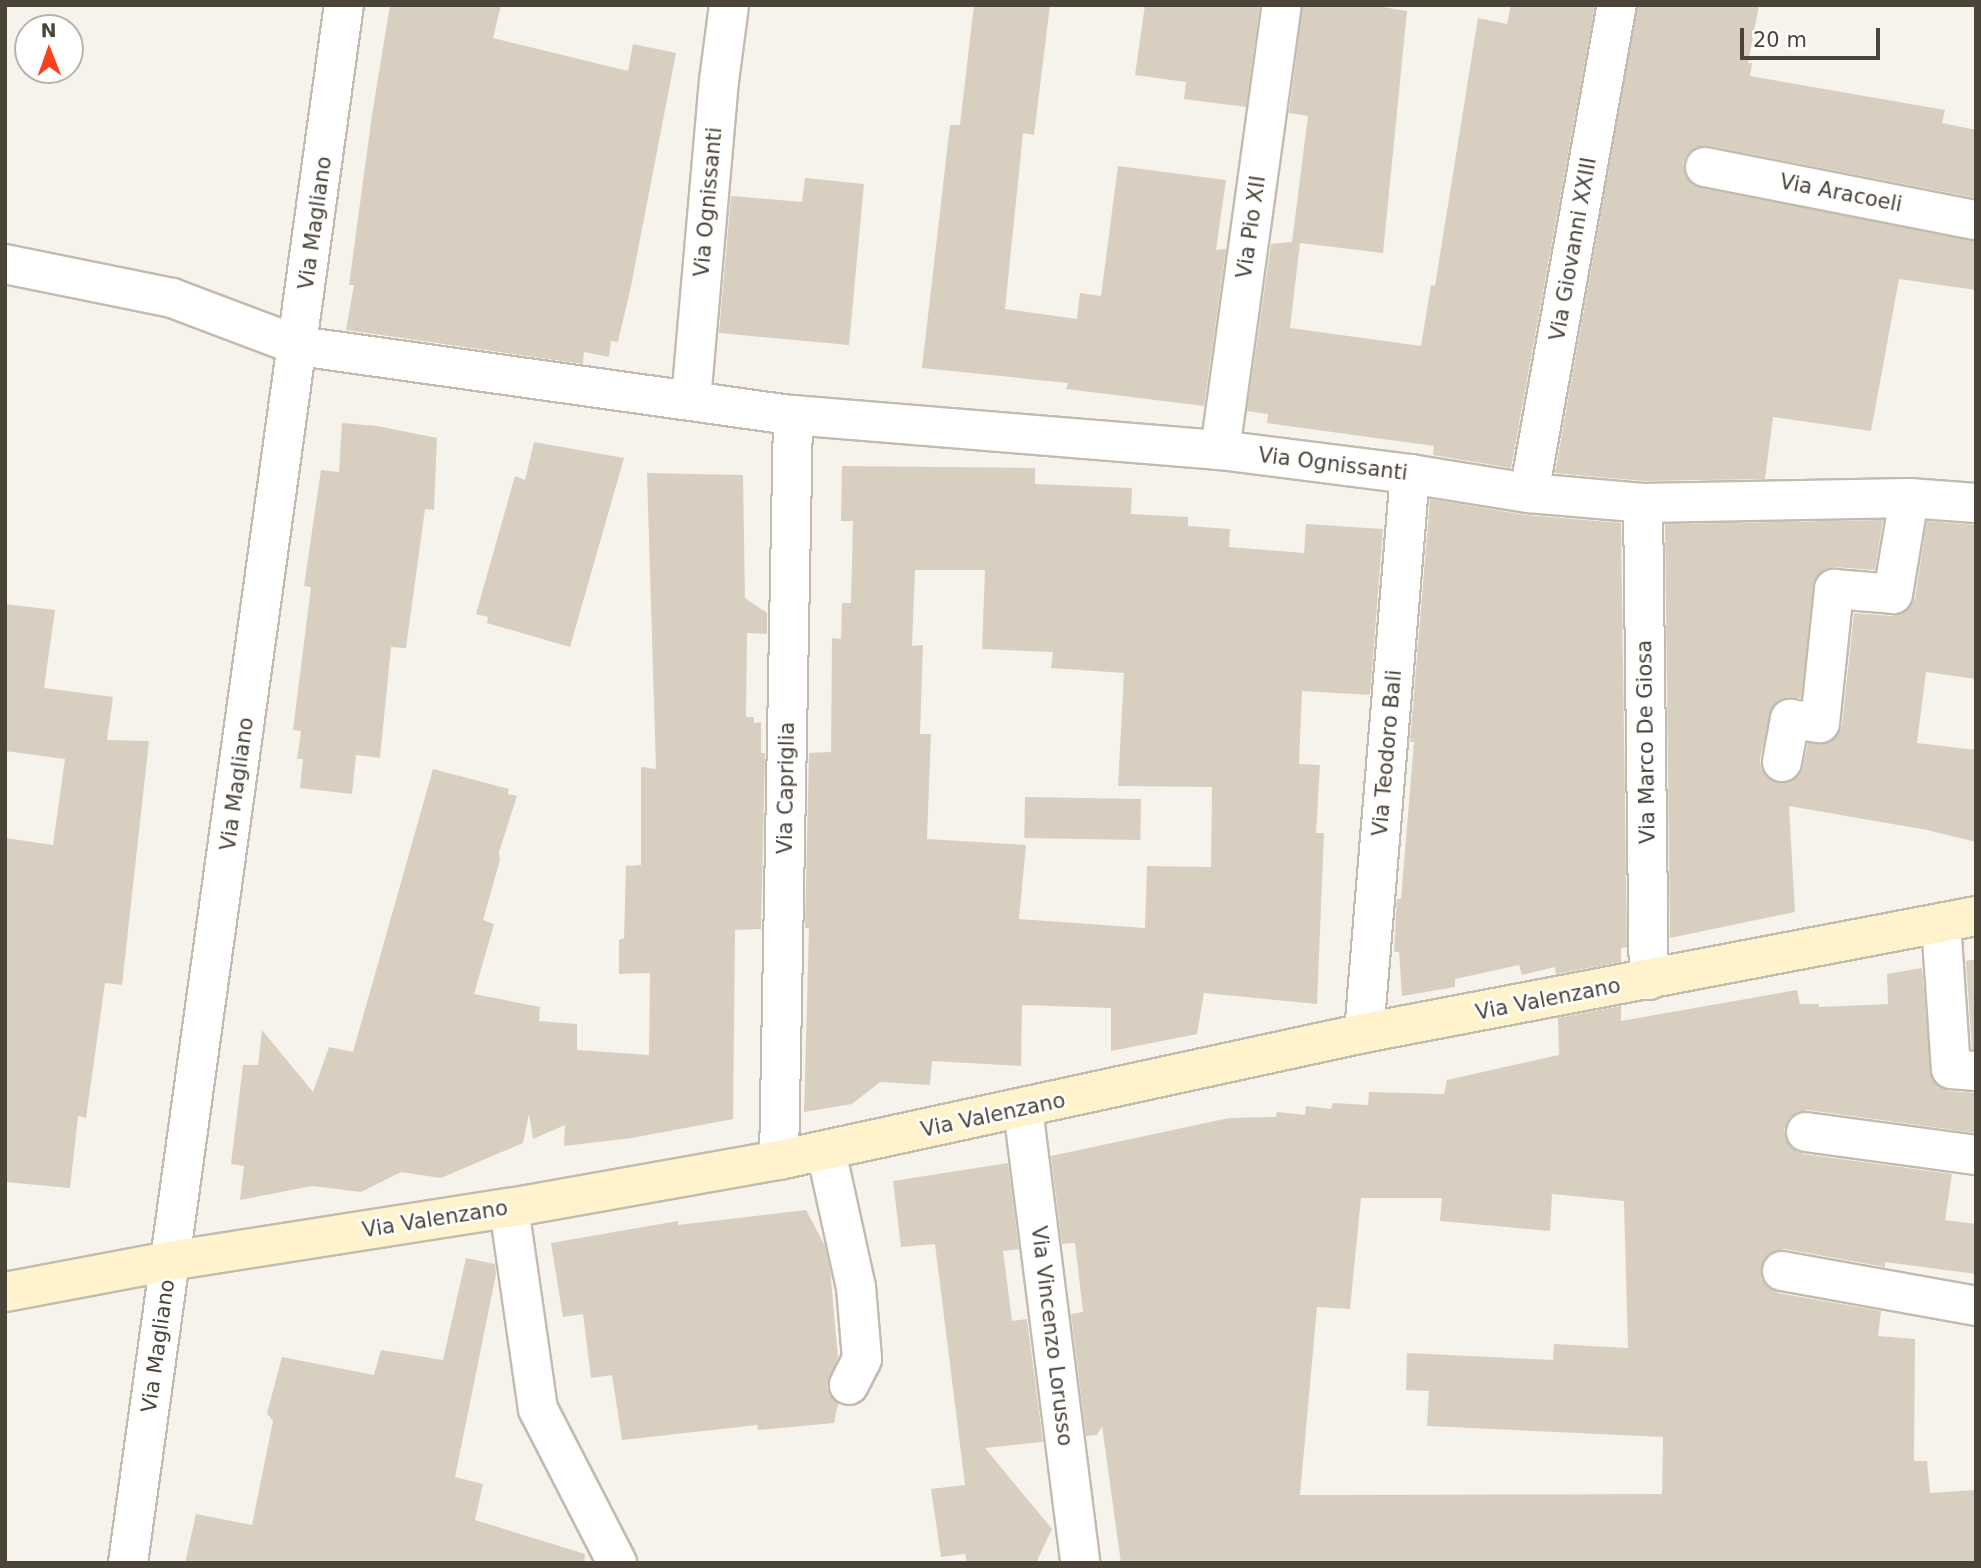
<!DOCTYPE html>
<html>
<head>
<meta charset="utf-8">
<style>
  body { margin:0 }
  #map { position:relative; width:1981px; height:1568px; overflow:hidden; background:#f6f3ec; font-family:"DejaVu Sans",sans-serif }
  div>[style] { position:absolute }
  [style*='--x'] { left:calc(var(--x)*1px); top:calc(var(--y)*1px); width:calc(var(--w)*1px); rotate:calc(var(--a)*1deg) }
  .building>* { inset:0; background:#d8cfc1; transform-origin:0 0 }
  .roads { filter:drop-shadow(2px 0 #c2bbae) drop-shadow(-2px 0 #c2bbae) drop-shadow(0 2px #c2bbae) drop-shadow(0 -2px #c2bbae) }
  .street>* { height:38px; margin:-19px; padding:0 19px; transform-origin:19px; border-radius:19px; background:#fff }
  .secondary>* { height:38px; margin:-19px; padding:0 19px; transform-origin:19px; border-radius:19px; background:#fff3cd }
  span { translate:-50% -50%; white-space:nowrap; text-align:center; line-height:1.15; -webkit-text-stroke:5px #fff; paint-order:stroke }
  .street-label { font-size:21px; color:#4b4439 }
  .frame { position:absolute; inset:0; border:7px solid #4b4439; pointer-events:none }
  .north { position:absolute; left:14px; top:14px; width:70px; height:70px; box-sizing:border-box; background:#fff; border:2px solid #b7b4b0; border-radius:50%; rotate:359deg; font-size:19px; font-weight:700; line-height:28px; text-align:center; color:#4b4439 }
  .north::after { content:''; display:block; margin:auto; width:24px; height:32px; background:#fc3f1d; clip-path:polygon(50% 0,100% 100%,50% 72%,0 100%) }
  .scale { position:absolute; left:1740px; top:28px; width:140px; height:32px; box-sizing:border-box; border:4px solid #4b4439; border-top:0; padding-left:9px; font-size:21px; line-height:24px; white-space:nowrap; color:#4b4439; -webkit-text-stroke:5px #fff; paint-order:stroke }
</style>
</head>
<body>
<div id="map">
  <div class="building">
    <div style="clip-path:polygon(390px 5px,501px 5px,493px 38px,628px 71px,633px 44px,676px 53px,631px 286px,618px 342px,611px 341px,609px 357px,584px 352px,583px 364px,346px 330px,354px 285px,349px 285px,372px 115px)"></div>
    <div style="clip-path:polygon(974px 5px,1050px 5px,1034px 135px,1023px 133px,1005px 309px,1077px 319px,1080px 293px,1101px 296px,1118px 166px,1226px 180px,1216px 250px,1226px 249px,1204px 406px,1066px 389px,1068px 383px,922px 368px,950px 125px,960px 125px)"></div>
    <div style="clip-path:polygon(1145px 5px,1260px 5px,1246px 107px,1184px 99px,1186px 82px,1135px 75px)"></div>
    <div style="clip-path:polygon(1303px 5px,1370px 5px,1407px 11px,1383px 253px,1300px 243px,1290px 328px,1421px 346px,1431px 285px,1435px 286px,1478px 18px,1507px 24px,1511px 5px,1595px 5px,1511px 468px,1433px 455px,1434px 446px,1267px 423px,1268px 414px,1247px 411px,1271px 244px,1292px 242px,1308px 116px,1289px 113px)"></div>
    <div style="clip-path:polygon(1638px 5px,1759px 5px,1748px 63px,1752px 63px,1750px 76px,1945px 110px,1942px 123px,1976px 130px,1976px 198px,1709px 146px,1697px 147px,1688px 153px,1683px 163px,1685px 175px,1691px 184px,1701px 188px,1976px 241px,1976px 290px,1899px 279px,1871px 431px,1773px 417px,1765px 479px,1644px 481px,1555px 473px)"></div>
    <div style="clip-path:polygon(805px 178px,864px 184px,849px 345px,719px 333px,731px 196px,802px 202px)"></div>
    <div style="clip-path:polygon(342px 423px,377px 426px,437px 438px,434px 510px,425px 509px,406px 648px,391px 647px,380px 758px,356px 755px,352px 794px,300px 788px,303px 759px,297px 759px,301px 731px,293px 730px,311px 587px,304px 586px,321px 470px,339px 472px)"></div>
    <div style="clip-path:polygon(534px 442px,624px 458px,570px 647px,487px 623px,488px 617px,476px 614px,515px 476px,525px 480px)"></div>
    <div style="clip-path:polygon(evenodd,842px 466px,1035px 468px,1035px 484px,1132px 488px,1131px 514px,1188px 517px,1188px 526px,1230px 529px,1229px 547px,1304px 553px,1306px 524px,1383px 529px,1370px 695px,1302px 691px,1299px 764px,1320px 765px,1316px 833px,1324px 833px,1317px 1004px,1204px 993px,1197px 1034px,1111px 1051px,1111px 1008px,1022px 1005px,1021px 1066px,932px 1061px,930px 1085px,880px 1082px,852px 1104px,804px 1112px,809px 928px,805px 928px,809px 753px,831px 752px,832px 638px,841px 639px,842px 603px,851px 603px,853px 521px,841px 521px,842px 466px,915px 570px,985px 570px,982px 649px,1053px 652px,1051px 668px,1124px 673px,1118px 786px,1212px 787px,1211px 867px,1147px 866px,1145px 928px,1019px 919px,1026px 845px,927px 839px,931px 734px,920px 734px,923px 645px,912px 646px,915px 570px)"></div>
    <div style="clip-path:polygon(647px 473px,743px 475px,745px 598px,767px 613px,767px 634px,747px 633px,746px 717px,754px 717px,754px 723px,761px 722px,761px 753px,765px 753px,761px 929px,735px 930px,733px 1119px,632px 1138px,564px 1146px,565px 1125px,533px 1139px,529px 1114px,523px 1143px,441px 1178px,401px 1172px,361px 1192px,312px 1186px,240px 1200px,244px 1166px,231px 1164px,243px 1065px,258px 1065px,262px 1030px,313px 1092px,329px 1047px,353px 1052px,433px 769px,509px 789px,508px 794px,517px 796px,499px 852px,500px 860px,483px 920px,494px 924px,474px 994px,540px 1007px,539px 1021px,577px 1024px,577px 1050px,649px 1055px,650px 973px,619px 974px,619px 940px,624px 938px,626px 866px,641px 865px,641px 767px,656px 769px)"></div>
    <div style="clip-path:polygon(1430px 499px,1526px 515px,1621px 523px,1627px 947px,1621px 948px,1621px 962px,1556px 974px,1555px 967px,1522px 975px,1519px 965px,1455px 979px,1455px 987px,1402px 996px,1399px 952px,1394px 952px,1396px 915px,1397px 899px,1401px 899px,1414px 742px,1410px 742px)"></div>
    <div style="clip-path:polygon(1883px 520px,1875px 570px,1835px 567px,1824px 570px,1816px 577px,1801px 698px,1783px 698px,1773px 706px,1760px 758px,1761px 769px,1767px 778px,1777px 783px,1790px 782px,1799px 776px,1803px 767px,1808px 743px,1828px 743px,1838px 735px,1842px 725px,1854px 613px,1892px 616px,1910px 608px,1915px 598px,1927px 521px,1976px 525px,1976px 679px,1926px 672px,1917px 743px,1976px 750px,1976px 842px,1927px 830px,1789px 806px,1795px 912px,1670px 938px,1665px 524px)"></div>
    <div style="clip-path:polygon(5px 604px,55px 610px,44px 688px,113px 697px,107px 740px,149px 741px,122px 985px,105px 983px,86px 1118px,78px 1116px,70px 1188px,5px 1182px,5px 838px,53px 845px,65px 759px,5px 751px)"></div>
    <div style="left:1025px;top:797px;width:116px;height:41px;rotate:1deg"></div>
    <div style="clip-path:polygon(1976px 959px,1976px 1049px,1972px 1049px,1966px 961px)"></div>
    <div style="clip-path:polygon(evenodd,1922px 968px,1932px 1080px,1949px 1091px,1976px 1093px,1976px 1133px,1808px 1110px,1797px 1112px,1788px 1119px,1784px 1130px,1786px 1140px,1792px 1149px,1803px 1154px,1952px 1174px,1945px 1220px,1976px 1224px,1976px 1274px,1885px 1262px,1885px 1267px,1785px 1249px,1774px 1251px,1765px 1257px,1761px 1266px,1761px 1278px,1767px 1287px,1778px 1293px,1881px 1311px,1878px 1336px,1915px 1339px,1914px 1461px,1927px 1461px,1930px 1493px,1976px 1490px,1976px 1563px,1121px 1563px,1102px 1426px,1097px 1435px,1086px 1436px,1071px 1314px,1083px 1312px,1075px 1243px,1062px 1244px,1051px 1156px,1229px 1118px,1276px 1117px,1277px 1112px,1305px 1115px,1306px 1106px,1331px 1109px,1333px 1103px,1368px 1105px,1369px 1092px,1444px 1094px,1447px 1080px,1559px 1055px,1558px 1018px,1621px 1006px,1621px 1021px,1797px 990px,1800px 1004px,1819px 1004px,1819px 1007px,1888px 1004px,1887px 974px,1922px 968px,1552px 1194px,1624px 1201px,1628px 1348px,1554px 1344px,1553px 1360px,1407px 1353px,1406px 1390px,1429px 1391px,1427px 1426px,1663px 1437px,1662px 1494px,1300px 1495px,1317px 1307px,1350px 1309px,1361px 1198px,1442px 1198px,1440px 1221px,1550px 1231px,1552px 1194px)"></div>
    <div style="clip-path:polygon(1008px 1163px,1019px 1249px,1003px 1251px,1012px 1321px,1027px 1319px,1043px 1442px,985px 1448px,1052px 1529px,1036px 1563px,967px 1563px,965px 1554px,941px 1557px,931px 1489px,965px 1485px,935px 1244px,901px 1247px,893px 1181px)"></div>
    <div style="clip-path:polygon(806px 1210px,825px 1246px,830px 1269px,838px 1357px,827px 1386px,830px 1396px,838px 1404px,834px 1423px,758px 1430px,757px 1425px,622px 1440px,612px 1375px,591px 1378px,583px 1314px,563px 1317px,551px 1243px,678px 1221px,678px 1225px)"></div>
    <div style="clip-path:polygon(466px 1258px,495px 1264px,496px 1274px,455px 1477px,483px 1484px,475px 1520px,585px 1554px,584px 1563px,185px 1563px,196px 1514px,252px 1525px,273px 1421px,267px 1413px,282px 1357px,374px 1375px,381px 1350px,443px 1360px)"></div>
  </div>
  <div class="roads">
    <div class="street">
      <div style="--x:1705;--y:167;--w:276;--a:11.1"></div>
      <div style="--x:5;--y:264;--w:170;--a:11.5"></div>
      <div style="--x:172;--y:298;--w:136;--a:20.7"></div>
      <div style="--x:299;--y:346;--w:499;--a:8"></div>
      <div style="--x:793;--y:415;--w:428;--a:4.7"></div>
      <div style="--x:1220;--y:450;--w:192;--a:7.2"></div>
      <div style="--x:1410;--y:474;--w:121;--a:9.1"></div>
      <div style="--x:1529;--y:493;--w:114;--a:5"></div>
      <div style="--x:1643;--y:503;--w:266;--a:-1.1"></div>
      <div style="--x:1909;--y:498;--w:67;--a:4.3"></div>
      <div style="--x:691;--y:400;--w:320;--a:-85"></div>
      <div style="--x:719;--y:81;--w:77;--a:-82.5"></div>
      <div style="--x:1220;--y:450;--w:449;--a:-82.1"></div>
      <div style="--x:1529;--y:493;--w:496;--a:-79.8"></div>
      <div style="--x:1643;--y:503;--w:477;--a:89.3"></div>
      <div style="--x:1782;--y:762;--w:44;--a:-79.5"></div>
      <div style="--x:1790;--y:719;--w:30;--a:8"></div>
      <div style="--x:1820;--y:723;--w:135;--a:-84"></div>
      <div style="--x:1834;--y:589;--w:59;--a:4.8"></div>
      <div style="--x:1893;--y:594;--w:97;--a:-80.5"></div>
      <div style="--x:1941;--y:923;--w:146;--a:86.1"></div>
      <div style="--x:1951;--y:1069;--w:25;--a:5"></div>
      <div style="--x:1364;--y:1033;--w:561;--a:-85.3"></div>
      <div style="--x:1023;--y:1109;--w:458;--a:82.8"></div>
      <div style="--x:1806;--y:1132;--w:172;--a:7.7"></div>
      <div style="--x:826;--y:1151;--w:139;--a:77.6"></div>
      <div style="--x:856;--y:1287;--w:72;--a:85.2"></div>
      <div style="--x:862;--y:1359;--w:29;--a:117"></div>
      <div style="--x:779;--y:1160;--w:745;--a:-88.92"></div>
      <div style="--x:509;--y:1208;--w:203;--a:81.8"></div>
      <div style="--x:538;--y:1409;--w:173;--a:62.8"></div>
      <div style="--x:1782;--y:1271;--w:197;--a:10.2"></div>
      <div style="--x:128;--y:1563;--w:1573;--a:-82.11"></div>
    </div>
    <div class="secondary">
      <div style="--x:5;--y:1292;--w:167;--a:-10.7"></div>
      <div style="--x:169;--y:1261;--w:344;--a:-8.9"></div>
      <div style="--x:509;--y:1208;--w:274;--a:-10.1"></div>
      <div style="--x:779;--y:1160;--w:599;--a:-12.25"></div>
      <div style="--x:1364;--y:1033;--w:623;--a:-10.82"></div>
    </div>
  </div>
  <div class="street-label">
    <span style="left:1841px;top:193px;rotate:11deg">Via Aracoeli</span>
    <span style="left:708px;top:202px;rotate:-85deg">Via Ognissanti</span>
    <span style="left:315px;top:223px;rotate:-82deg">Via Magliano</span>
    <span style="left:1251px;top:227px;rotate:-82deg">Via Pio XII</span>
    <span style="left:1573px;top:249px;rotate:-80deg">Via Giovanni XXIII</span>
    <span style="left:1333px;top:464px;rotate:7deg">Via Ognissanti</span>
    <span style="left:1646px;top:742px;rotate:-91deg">Via Marco De Giosa</span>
    <span style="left:1387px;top:753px;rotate:-85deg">Via Teodoro Bali</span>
    <span style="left:237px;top:784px;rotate:-82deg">Via Magliano</span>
    <span style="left:786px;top:788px;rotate:-89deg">Via Capriglia</span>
    <span style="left:1548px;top:999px;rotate:-11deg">Via Valenzano</span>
    <span style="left:993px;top:1115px;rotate:-12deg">Via Valenzano</span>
    <span style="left:435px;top:1219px;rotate:-9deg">Via Valenzano</span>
    <span style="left:1052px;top:1336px;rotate:83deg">Via Vincenzo Lorusso</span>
    <span style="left:158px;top:1346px;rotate:-82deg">Via Magliano</span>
  </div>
  <div class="frame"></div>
  <div class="north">N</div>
  <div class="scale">20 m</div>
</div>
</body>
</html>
